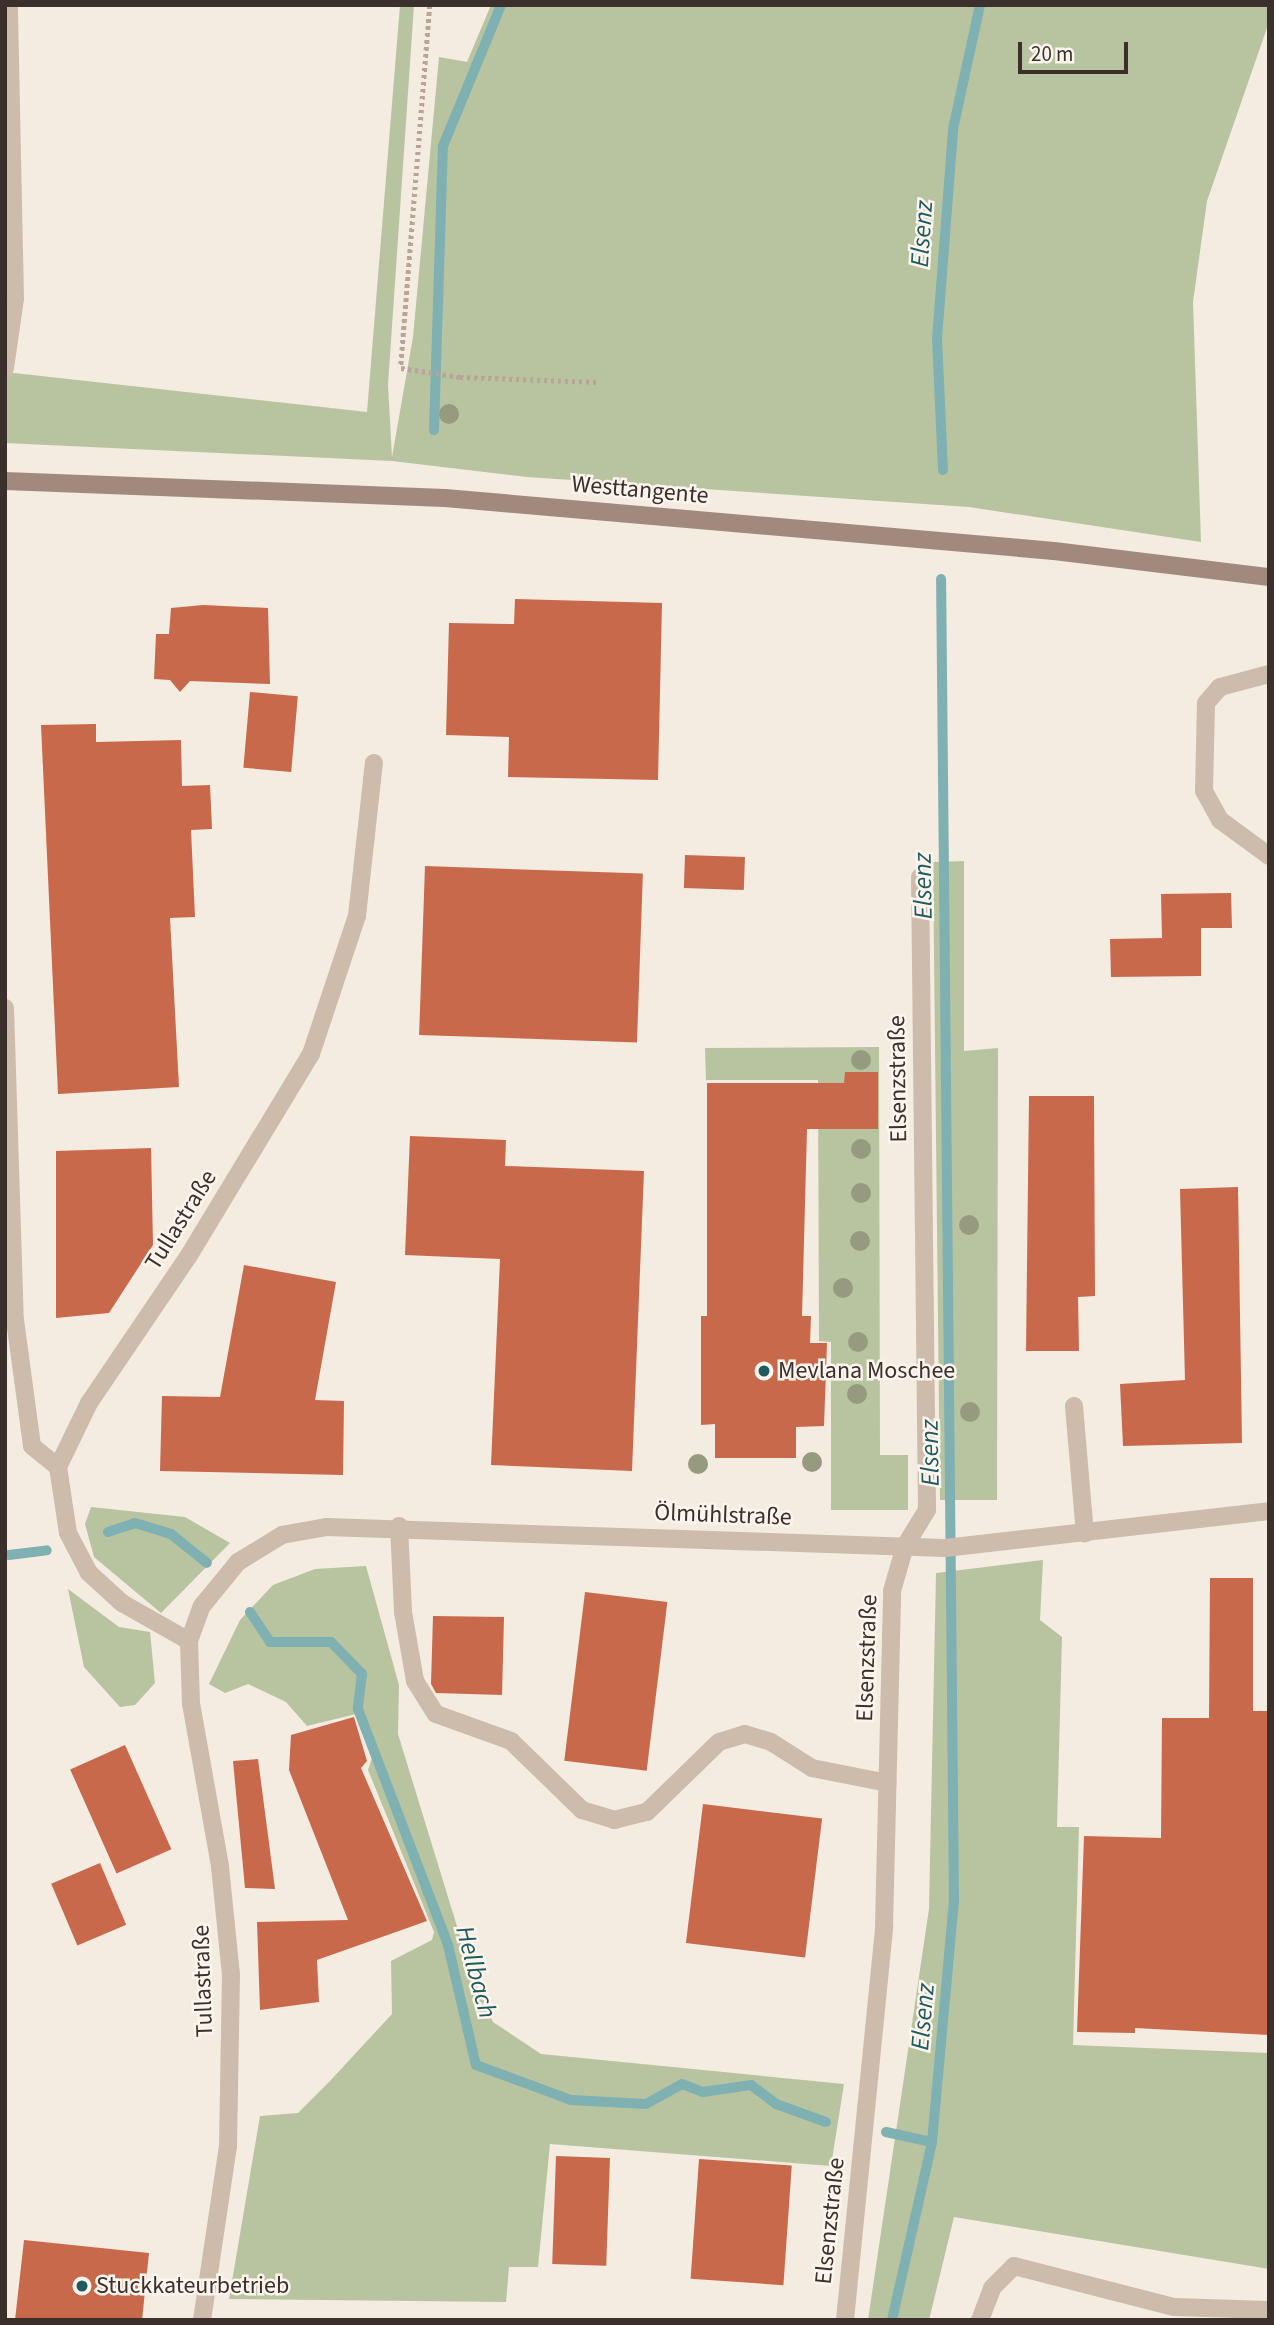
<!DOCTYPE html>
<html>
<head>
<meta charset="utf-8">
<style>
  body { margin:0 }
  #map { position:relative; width:1274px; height:2325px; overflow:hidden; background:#f4ebe1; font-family:"Source Sans 3",sans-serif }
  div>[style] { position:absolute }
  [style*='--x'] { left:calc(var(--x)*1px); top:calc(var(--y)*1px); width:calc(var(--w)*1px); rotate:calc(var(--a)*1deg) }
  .green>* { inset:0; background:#b8c4a0 }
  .stream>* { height:10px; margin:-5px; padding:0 5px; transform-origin:5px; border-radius:5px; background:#7fb0b2 }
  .building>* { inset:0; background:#c8694b; transform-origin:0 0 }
  .path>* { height:4.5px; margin-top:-2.25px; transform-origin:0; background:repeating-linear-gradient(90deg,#b9a596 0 3.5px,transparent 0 7px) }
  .service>* { height:18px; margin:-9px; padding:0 9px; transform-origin:9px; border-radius:9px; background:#cdbbac }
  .minor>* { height:18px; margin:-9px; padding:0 9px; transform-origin:9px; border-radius:9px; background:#cdbbac }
  .secondary>* { height:18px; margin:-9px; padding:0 9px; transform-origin:9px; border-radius:9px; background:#a18a7d }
  .trees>* { width:20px; height:20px; margin:-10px; border-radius:50%; background:#969b7f }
  .dots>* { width:19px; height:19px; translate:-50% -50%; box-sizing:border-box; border:4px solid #fbf5ee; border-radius:50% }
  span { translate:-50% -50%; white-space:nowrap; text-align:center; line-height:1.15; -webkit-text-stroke:5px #fbf5ee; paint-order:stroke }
  .street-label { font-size:24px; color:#3b302b }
  .poi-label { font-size:24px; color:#3b302b }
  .left { translate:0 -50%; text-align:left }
  .water-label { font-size:26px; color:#1f5a5e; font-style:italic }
  .frame { position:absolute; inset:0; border:7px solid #3b302b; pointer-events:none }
  .scale { position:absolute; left:1018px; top:42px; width:110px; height:32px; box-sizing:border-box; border:4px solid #3b302b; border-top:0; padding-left:9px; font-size:21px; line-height:24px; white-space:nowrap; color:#3b302b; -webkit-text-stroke:5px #fbf5ee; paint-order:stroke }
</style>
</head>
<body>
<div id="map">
  <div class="green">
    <div style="clip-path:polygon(400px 5px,414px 5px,388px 385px,392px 457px,413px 337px,439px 57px,467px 62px,491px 5px,1269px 5px,1269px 22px,1207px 201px,1193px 302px,1201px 542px,969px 507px,527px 477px,392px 461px,5px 443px,5px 372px,367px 412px)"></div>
    <div style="clip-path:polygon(964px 861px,964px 1051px,998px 1048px,997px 1500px,940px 1500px,933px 862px)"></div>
    <div style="clip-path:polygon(879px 1047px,880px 1455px,908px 1455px,908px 1510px,831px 1510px,831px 1342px,819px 1341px,818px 1080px,706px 1080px,705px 1048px)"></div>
    <div style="clip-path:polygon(91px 1507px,185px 1517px,230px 1543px,161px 1613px,94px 1557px,85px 1524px)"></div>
    <div style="clip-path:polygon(1043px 1560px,1040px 1620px,1062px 1637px,1057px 1827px,1079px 1827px,1073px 2045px,1269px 2053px,1269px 2269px,954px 2217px,929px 2320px,868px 2320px,929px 1909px,936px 1573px)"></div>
    <div style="clip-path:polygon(366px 1566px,399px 1685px,398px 1734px,471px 1972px,493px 2022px,541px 2054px,844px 2084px,831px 2166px,550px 2144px,538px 2267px,509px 2267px,506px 2302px,229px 2299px,260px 2116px,298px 2113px,330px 2081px,392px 2014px,391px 1961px,432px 1940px,434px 1932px,368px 1770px,372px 1758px,356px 1714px,307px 1726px,286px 1702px,248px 1684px,225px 1693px,209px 1684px,240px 1620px,273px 1585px,315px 1569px)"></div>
    <div style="clip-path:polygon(68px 1589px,119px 1627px,150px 1632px,155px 1683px,135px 1705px,120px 1707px,84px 1667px)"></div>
  </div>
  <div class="stream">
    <div style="--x:434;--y:430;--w:284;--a:-88.2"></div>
    <div style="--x:443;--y:146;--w:152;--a:-67.6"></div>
    <div style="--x:943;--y:470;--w:131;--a:-92.6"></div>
    <div style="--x:937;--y:339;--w:211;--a:-85.6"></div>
    <div style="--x:953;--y:129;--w:127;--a:-77.7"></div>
    <div style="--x:108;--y:1532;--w:28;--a:-18"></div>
    <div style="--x:135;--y:1523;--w:38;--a:17"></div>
    <div style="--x:171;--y:1534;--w:46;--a:38.9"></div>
    <div style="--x:9;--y:1555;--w:38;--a:-7"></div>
    <div style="--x:250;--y:1612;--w:36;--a:56"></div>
    <div style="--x:270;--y:1642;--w:61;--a:0"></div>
    <div style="--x:331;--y:1642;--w:45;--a:45.9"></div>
    <div style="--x:362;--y:1674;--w:35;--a:97"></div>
    <div style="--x:358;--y:1709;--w:253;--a:69.1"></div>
    <div style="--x:448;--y:1945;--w:123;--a:76.9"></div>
    <div style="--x:476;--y:2065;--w:101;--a:20.2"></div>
    <div style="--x:571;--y:2100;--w:75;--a:3.1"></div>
    <div style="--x:646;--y:2104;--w:41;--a:-29.1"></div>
    <div style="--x:682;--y:2084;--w:22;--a:21"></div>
    <div style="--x:703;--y:2092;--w:49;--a:-8.3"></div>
    <div style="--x:751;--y:2085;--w:31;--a:37"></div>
    <div style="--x:776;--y:2104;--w:53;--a:19.8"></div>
    <div style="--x:886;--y:2132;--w:47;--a:12.3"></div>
    <div style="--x:892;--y:2320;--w:182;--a:-77.3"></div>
    <div style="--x:932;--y:2142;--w:242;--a:-84.8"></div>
    <div style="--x:954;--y:1901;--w:1322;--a:-90.56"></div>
  </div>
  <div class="building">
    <div style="clip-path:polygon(515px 599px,662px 603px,658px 780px,508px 777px,509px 737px,446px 735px,449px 623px,514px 624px)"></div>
    <div style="clip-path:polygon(203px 605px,268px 608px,270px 684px,190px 681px,180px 692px,170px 680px,154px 679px,156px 634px,169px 634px,171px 608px)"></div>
    <div style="left:250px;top:692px;width:48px;height:76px;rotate:5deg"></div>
    <div style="clip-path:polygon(96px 724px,96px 742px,181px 740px,182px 786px,210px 785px,212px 829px,191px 830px,195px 917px,170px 918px,179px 1087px,58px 1094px,41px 725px)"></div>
    <div style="left:685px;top:855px;width:60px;height:33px;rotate:2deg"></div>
    <div style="left:425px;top:866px;width:218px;height:169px;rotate:2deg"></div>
    <div style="clip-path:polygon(1231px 893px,1232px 928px,1201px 928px,1201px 976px,1111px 977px,1110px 939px,1162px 938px,1161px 894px)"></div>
    <div style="clip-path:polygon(845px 1072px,878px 1072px,878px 1129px,807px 1129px,802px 1316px,811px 1316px,810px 1343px,827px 1343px,824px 1426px,796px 1427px,796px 1458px,715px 1458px,715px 1424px,701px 1425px,701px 1316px,707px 1316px,707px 1083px,844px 1083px)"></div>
    <div style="clip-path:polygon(1029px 1096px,1094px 1096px,1095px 1296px,1078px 1297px,1079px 1351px,1026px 1351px)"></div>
    <div style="clip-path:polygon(410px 1136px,506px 1140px,505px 1166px,644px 1171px,632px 1471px,491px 1465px,500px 1259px,405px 1255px)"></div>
    <div style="clip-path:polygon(151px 1148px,153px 1245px,109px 1313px,56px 1318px,56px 1151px)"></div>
    <div style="clip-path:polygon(1238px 1187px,1242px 1443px,1123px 1446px,1120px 1384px,1185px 1380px,1180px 1189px)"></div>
    <div style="clip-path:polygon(244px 1265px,336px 1282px,315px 1400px,344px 1401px,343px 1475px,160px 1471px,162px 1396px,220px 1397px)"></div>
    <div style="clip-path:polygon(1210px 1578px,1253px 1578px,1253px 1711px,1269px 1711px,1269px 2035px,1135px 2028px,1135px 2033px,1077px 2032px,1084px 1836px,1161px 1838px,1162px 1718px,1209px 1718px)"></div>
    <div style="left:585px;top:1592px;width:83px;height:170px;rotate:7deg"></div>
    <div style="clip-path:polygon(433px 1616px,504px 1617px,502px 1695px,436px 1693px,431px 1684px)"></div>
    <div style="clip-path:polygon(354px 1717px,367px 1761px,361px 1768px,427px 1921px,317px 1960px,319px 2002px,260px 2010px,257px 1922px,348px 1920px,289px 1770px,291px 1735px)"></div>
    <div style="left:125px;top:1745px;width:114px;height:60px;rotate:66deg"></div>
    <div style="clip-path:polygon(258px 1759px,275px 1889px,245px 1888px,233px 1761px)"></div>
    <div style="left:703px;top:1804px;width:120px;height:140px;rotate:7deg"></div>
    <div style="left:100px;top:1863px;width:67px;height:53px;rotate:67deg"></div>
    <div style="left:556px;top:2156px;width:54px;height:108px;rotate:2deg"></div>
    <div style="left:699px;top:2159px;width:93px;height:120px;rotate:4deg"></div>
    <div style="clip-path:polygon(24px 2240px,149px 2253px,142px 2320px,15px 2320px)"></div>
  </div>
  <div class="path">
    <div style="--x:430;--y:5;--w:364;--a:94.6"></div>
    <div style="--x:401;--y:368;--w:60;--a:8.7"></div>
    <div style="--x:460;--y:377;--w:139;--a:2.1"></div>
  </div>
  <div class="service">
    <div style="--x:5;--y:368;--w:70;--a:-81.8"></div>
    <div style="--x:15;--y:299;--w:294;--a:-91.2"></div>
    <div style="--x:1269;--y:674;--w:51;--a:165.1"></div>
    <div style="--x:1220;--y:687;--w:21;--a:131"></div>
    <div style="--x:1206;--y:703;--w:88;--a:91.3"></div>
    <div style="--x:1204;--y:791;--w:33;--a:61"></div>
    <div style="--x:1220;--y:820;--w:61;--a:36.3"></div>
    <div style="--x:1074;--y:1406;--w:128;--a:85.1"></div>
    <div style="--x:399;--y:1526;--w:86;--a:87.3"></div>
    <div style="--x:403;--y:1612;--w:70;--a:80.1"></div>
    <div style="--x:415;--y:1681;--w:39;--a:58"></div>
    <div style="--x:436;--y:1714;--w:80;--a:19.8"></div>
    <div style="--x:511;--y:1741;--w:99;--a:44.2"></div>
    <div style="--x:582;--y:1810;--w:34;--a:17"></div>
    <div style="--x:614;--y:1820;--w:34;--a:-14"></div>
    <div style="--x:647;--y:1812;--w:100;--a:-44.2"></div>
    <div style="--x:719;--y:1742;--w:27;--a:-17"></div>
    <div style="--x:745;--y:1734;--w:27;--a:17"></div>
    <div style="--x:771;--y:1742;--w:49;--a:32.4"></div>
    <div style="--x:812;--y:1768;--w:77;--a:11.2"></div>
    <div style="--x:980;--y:2320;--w:34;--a:-69"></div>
    <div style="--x:992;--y:2288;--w:31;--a:-45"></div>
    <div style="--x:1014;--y:2266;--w:165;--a:14.4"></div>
    <div style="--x:1174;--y:2307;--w:95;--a:1.8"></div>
  </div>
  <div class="minor">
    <div style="--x:5;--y:1008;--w:312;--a:88.2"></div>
    <div style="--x:15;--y:1320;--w:127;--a:82.3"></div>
    <div style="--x:32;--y:1446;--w:33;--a:39"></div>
    <div style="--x:189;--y:1641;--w:77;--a:-150.4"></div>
    <div style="--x:122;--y:1603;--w:45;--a:-137.7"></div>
    <div style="--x:89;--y:1573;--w:45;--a:-117.7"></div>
    <div style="--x:68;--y:1533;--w:67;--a:-98.6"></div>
    <div style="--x:58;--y:1467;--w:71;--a:-64.2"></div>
    <div style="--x:89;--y:1403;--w:176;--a:-55.9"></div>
    <div style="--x:188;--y:1257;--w:237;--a:-58.8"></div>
    <div style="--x:311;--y:1054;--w:145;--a:-71.6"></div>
    <div style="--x:357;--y:916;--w:154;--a:-83.7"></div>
    <div style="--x:202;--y:2320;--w:176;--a:-81.5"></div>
    <div style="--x:228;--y:2146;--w:171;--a:-89"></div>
    <div style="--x:231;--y:1975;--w:110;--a:-95.8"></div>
    <div style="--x:220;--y:1866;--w:165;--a:-100.1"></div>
    <div style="--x:191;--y:1704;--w:63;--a:-91.8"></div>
    <div style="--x:189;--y:1641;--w:37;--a:-70"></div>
    <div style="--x:202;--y:1606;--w:57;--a:-50.7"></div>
    <div style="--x:238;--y:1562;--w:52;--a:-31.5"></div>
    <div style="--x:282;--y:1535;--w:46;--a:-10.1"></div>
    <div style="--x:327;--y:1527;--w:618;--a:1.95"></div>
    <div style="--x:945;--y:1548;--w:326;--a:-6.5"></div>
    <div style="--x:845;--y:2320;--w:396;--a:-84.3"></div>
    <div style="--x:884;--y:1926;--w:335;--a:-88.6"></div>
    <div style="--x:892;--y:1591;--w:47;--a:-73.9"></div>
    <div style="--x:905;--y:1546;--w:42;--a:-58.6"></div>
    <div style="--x:927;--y:1510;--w:633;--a:-90.63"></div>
  </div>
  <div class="secondary">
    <div style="--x:5;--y:481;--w:440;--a:2.2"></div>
    <div style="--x:445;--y:498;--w:611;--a:4.97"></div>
    <div style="--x:1054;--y:551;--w:217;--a:6.9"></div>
  </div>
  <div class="trees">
    <div style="left:449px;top:414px"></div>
    <div style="left:861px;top:1060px"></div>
    <div style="left:861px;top:1149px"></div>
    <div style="left:861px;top:1193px"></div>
    <div style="left:969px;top:1225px"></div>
    <div style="left:860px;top:1241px"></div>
    <div style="left:843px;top:1288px"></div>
    <div style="left:858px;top:1342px"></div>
    <div style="left:857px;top:1394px"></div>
    <div style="left:970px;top:1412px"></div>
    <div style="left:812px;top:1462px"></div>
    <div style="left:698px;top:1464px"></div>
  </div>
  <div class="dots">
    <div style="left:764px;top:1371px;background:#1f5a5e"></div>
    <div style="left:82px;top:2286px;background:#1f5a5e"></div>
  </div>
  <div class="street-label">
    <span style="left:640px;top:490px;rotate:5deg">Westtangente</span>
    <span style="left:898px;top:1079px;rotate:-91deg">Elsenzstraße</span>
    <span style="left:181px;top:1220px;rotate:-58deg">Tullastraße</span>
    <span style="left:723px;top:1515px;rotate:2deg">Ölmühlstraße</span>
    <span style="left:867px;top:1658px;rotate:-88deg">Elsenzstraße</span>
    <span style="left:203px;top:1981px;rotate:-92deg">Tullastraße</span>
    <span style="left:830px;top:2221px;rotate:-84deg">Elsenzstraße</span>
  </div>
  <div class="poi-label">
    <span class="left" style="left:778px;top:1371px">Mevlana Moschee</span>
    <span class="left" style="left:96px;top:2286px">Stuckkateurbetrieb</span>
  </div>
  <div class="water-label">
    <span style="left:922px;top:234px;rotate:-86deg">Elsenz</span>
    <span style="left:923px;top:886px;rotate:-91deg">Elsenz</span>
    <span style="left:930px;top:1453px;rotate:-91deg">Elsenz</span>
    <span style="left:476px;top:1972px;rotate:75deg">Hellbach</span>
    <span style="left:923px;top:2017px;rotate:-85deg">Elsenz</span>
  </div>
  <div class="frame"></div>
  <div class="scale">20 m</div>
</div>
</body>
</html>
